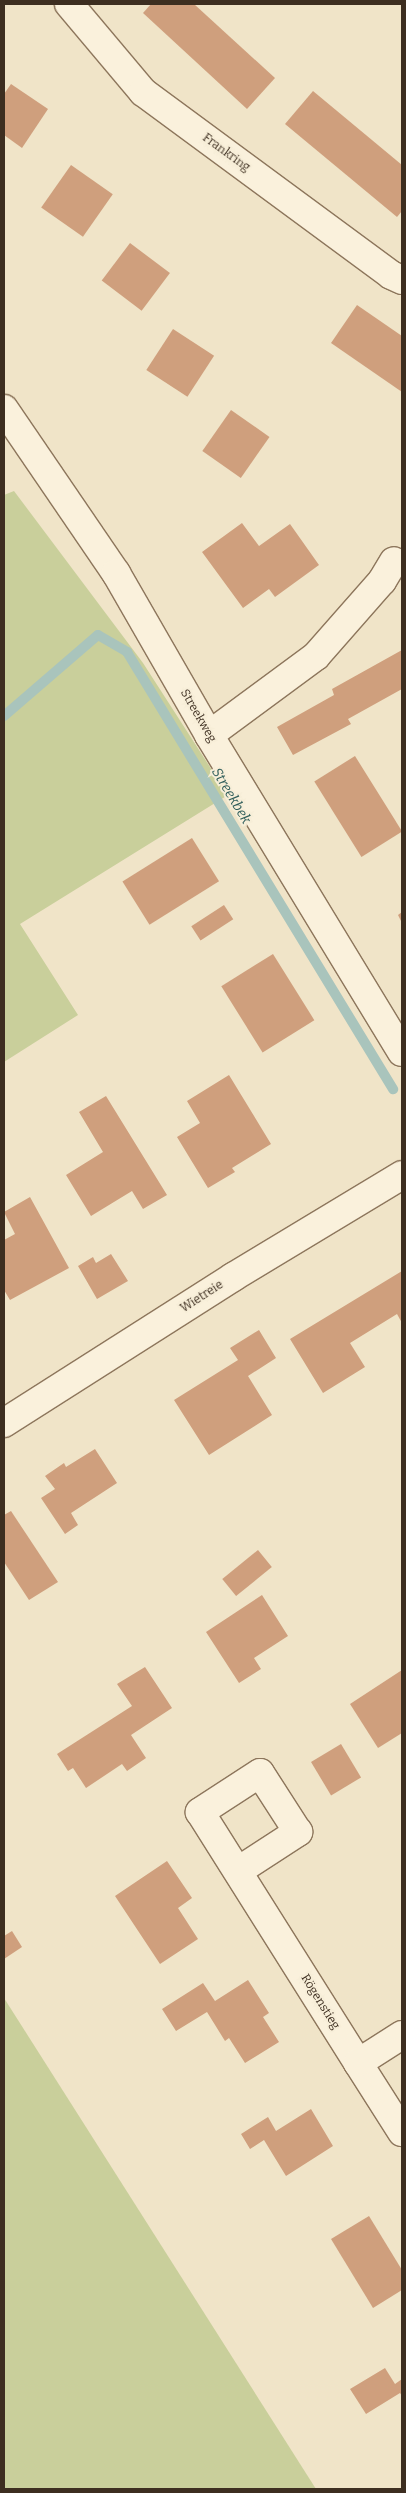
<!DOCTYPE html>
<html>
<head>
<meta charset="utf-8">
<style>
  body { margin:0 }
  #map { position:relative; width:406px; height:2493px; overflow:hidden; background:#f0e4c8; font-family:Bitter,serif }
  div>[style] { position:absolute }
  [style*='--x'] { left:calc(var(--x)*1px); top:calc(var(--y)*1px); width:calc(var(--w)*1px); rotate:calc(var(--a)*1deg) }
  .green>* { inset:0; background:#c9cf9b }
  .stream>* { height:10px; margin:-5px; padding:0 5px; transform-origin:5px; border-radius:5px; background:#a9c4bc }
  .building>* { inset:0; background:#cf9f7d; transform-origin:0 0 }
  .roads { filter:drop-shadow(1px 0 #8d765c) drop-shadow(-1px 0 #8d765c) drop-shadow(0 1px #8d765c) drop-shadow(0 -1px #8d765c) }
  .minor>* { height:28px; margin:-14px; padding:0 14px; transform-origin:14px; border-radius:14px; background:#faf1dc }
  span { translate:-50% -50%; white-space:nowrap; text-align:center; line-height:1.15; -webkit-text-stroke:4px #f7eed8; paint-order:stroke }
  .street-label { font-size:12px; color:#3d2e20 }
  .water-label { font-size:14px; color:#2f5d5a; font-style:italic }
  .frame { position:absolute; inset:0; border:5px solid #3d2e20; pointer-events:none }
</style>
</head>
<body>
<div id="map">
  <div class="green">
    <div style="clip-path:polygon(14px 491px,143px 663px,228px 795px,20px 924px,78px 1015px,4px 1062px,4px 495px)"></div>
    <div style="clip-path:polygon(4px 1998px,316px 2489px,4px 2489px)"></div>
  </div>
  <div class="stream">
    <div style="--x:4;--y:716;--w:124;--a:-40.8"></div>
    <div style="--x:98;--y:635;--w:34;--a:30"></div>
    <div style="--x:127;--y:652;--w:512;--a:58.67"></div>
  </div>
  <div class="building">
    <div style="clip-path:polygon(151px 4px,194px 4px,275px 78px,247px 109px,143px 13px)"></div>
    <div style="clip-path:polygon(11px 84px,48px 109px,22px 148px,4px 135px,4px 94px)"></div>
    <div style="clip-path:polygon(313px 91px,402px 165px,402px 211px,397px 217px,285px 124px)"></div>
    <div style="left:71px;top:165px;width:51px;height:52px;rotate:35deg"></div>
    <div style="left:130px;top:243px;width:50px;height:47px;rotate:37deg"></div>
    <div style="clip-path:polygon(357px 305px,402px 336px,402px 392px,331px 343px)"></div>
    <div style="left:173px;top:329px;width:49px;height:49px;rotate:33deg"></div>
    <div style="left:231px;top:410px;width:47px;height:50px;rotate:35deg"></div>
    <div style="clip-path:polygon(242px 523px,259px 546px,290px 524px,319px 565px,275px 597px,269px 589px,243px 608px,202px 552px)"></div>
    <div style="clip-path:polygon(402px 650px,402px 689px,348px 719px,351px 724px,293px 755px,277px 727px,334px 695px,332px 689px)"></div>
    <div style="left:355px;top:756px;width:89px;height:48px;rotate:58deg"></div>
    <div style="left:192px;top:838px;width:51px;height:82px;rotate:58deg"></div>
    <div style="left:224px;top:905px;width:17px;height:39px;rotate:57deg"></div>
    <div style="clip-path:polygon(402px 912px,402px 923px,398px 915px)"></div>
    <div style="left:273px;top:954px;width:78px;height:61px;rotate:58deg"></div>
    <div style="clip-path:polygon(229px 1075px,271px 1144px,232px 1168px,235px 1172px,208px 1188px,177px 1137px,200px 1123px,187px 1101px)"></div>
    <div style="clip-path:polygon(106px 1096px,167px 1195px,143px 1209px,132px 1191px,91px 1216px,66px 1175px,103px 1152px,79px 1112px)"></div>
    <div style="clip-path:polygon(30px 1197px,69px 1268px,10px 1300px,4px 1290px,4px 1240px,15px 1234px,4px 1212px)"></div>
    <div style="clip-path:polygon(111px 1254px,128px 1281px,97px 1299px,78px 1266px,93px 1257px,96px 1263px)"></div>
    <div style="clip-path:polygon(402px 1271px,402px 1323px,397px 1314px,350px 1343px,365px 1367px,323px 1393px,290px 1339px)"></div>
    <div style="clip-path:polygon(259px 1330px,276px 1358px,248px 1376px,272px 1415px,209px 1455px,174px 1400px,238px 1360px,230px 1348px)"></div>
    <div style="clip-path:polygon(95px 1449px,117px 1483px,71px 1513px,78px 1525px,65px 1534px,41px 1498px,55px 1489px,45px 1476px,64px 1463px,66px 1467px)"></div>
    <div style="clip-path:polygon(11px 1511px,58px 1582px,29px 1600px,4px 1562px,4px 1515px)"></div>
    <div style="left:258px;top:1550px;width:22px;height:46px;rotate:51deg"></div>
    <div style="clip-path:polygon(262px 1595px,288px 1636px,254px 1658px,261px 1669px,239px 1683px,206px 1632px)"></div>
    <div style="clip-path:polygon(145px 1667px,172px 1708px,131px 1735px,146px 1758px,127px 1771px,122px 1764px,86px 1788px,73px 1768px,68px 1771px,57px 1754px,132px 1706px,117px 1684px)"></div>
    <div style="clip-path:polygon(402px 1670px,402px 1733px,378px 1748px,350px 1704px)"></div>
    <div style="left:341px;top:1744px;width:39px;height:35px;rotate:59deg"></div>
    <div style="clip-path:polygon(167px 1861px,192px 1898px,178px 1908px,198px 1939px,160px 1964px,115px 1896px)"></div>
    <div style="clip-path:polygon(12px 1931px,22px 1947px,4px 1959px,4px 1936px)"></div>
    <div style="clip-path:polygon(248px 1980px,269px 2013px,263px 2017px,279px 2042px,245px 2063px,229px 2038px,225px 2041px,207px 2012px,176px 2031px,162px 2009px,203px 1983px,215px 2001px)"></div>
    <div style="clip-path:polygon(311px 2109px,333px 2146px,286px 2176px,264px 2140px,250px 2149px,241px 2134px,268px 2117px,276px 2131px)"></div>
    <div style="clip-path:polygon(369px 2216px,402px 2270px,402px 2290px,373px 2308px,331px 2239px)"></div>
    <div style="clip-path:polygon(385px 2368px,395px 2384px,402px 2379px,402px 2396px,400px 2393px,366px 2414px,350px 2389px)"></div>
  </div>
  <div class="roads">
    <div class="minor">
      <div style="--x:69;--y:4;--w:115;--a:49.9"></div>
      <div style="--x:143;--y:92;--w:308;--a:36.4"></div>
      <div style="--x:391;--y:275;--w:12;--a:24"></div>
      <div style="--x:4;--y:409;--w:199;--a:55.7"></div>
      <div style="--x:116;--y:573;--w:187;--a:60.1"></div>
      <div style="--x:209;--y:735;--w:371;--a:58.7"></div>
      <div style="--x:209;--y:735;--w:133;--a:-36.4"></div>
      <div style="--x:316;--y:656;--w:100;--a:-48.7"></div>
      <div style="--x:382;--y:581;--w:23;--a:-59"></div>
      <div style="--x:4;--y:1423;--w:272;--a:-32.5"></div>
      <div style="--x:233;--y:1277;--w:197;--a:-31.1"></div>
      <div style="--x:238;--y:1871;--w:72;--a:-33"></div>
      <div style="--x:298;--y:1832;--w:70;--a:-122.8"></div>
      <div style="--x:260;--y:1773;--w:72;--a:147"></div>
      <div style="--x:200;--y:1812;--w:297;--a:57.8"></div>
      <div style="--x:358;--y:2063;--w:82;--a:57.5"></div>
      <div style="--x:358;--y:2063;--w:52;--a:-32.5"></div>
    </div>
  </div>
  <div class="street-label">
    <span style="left:226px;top:153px;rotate:36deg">Frankring</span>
    <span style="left:198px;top:716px;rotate:60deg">Streekweg</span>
    <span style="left:202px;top:1297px;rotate:-33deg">Wietreie</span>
    <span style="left:320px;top:2002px;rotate:58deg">Rögenstieg</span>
  </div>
  <div class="water-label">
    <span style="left:231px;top:796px;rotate:59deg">Streekbek</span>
  </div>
  <div class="frame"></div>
</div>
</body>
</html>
